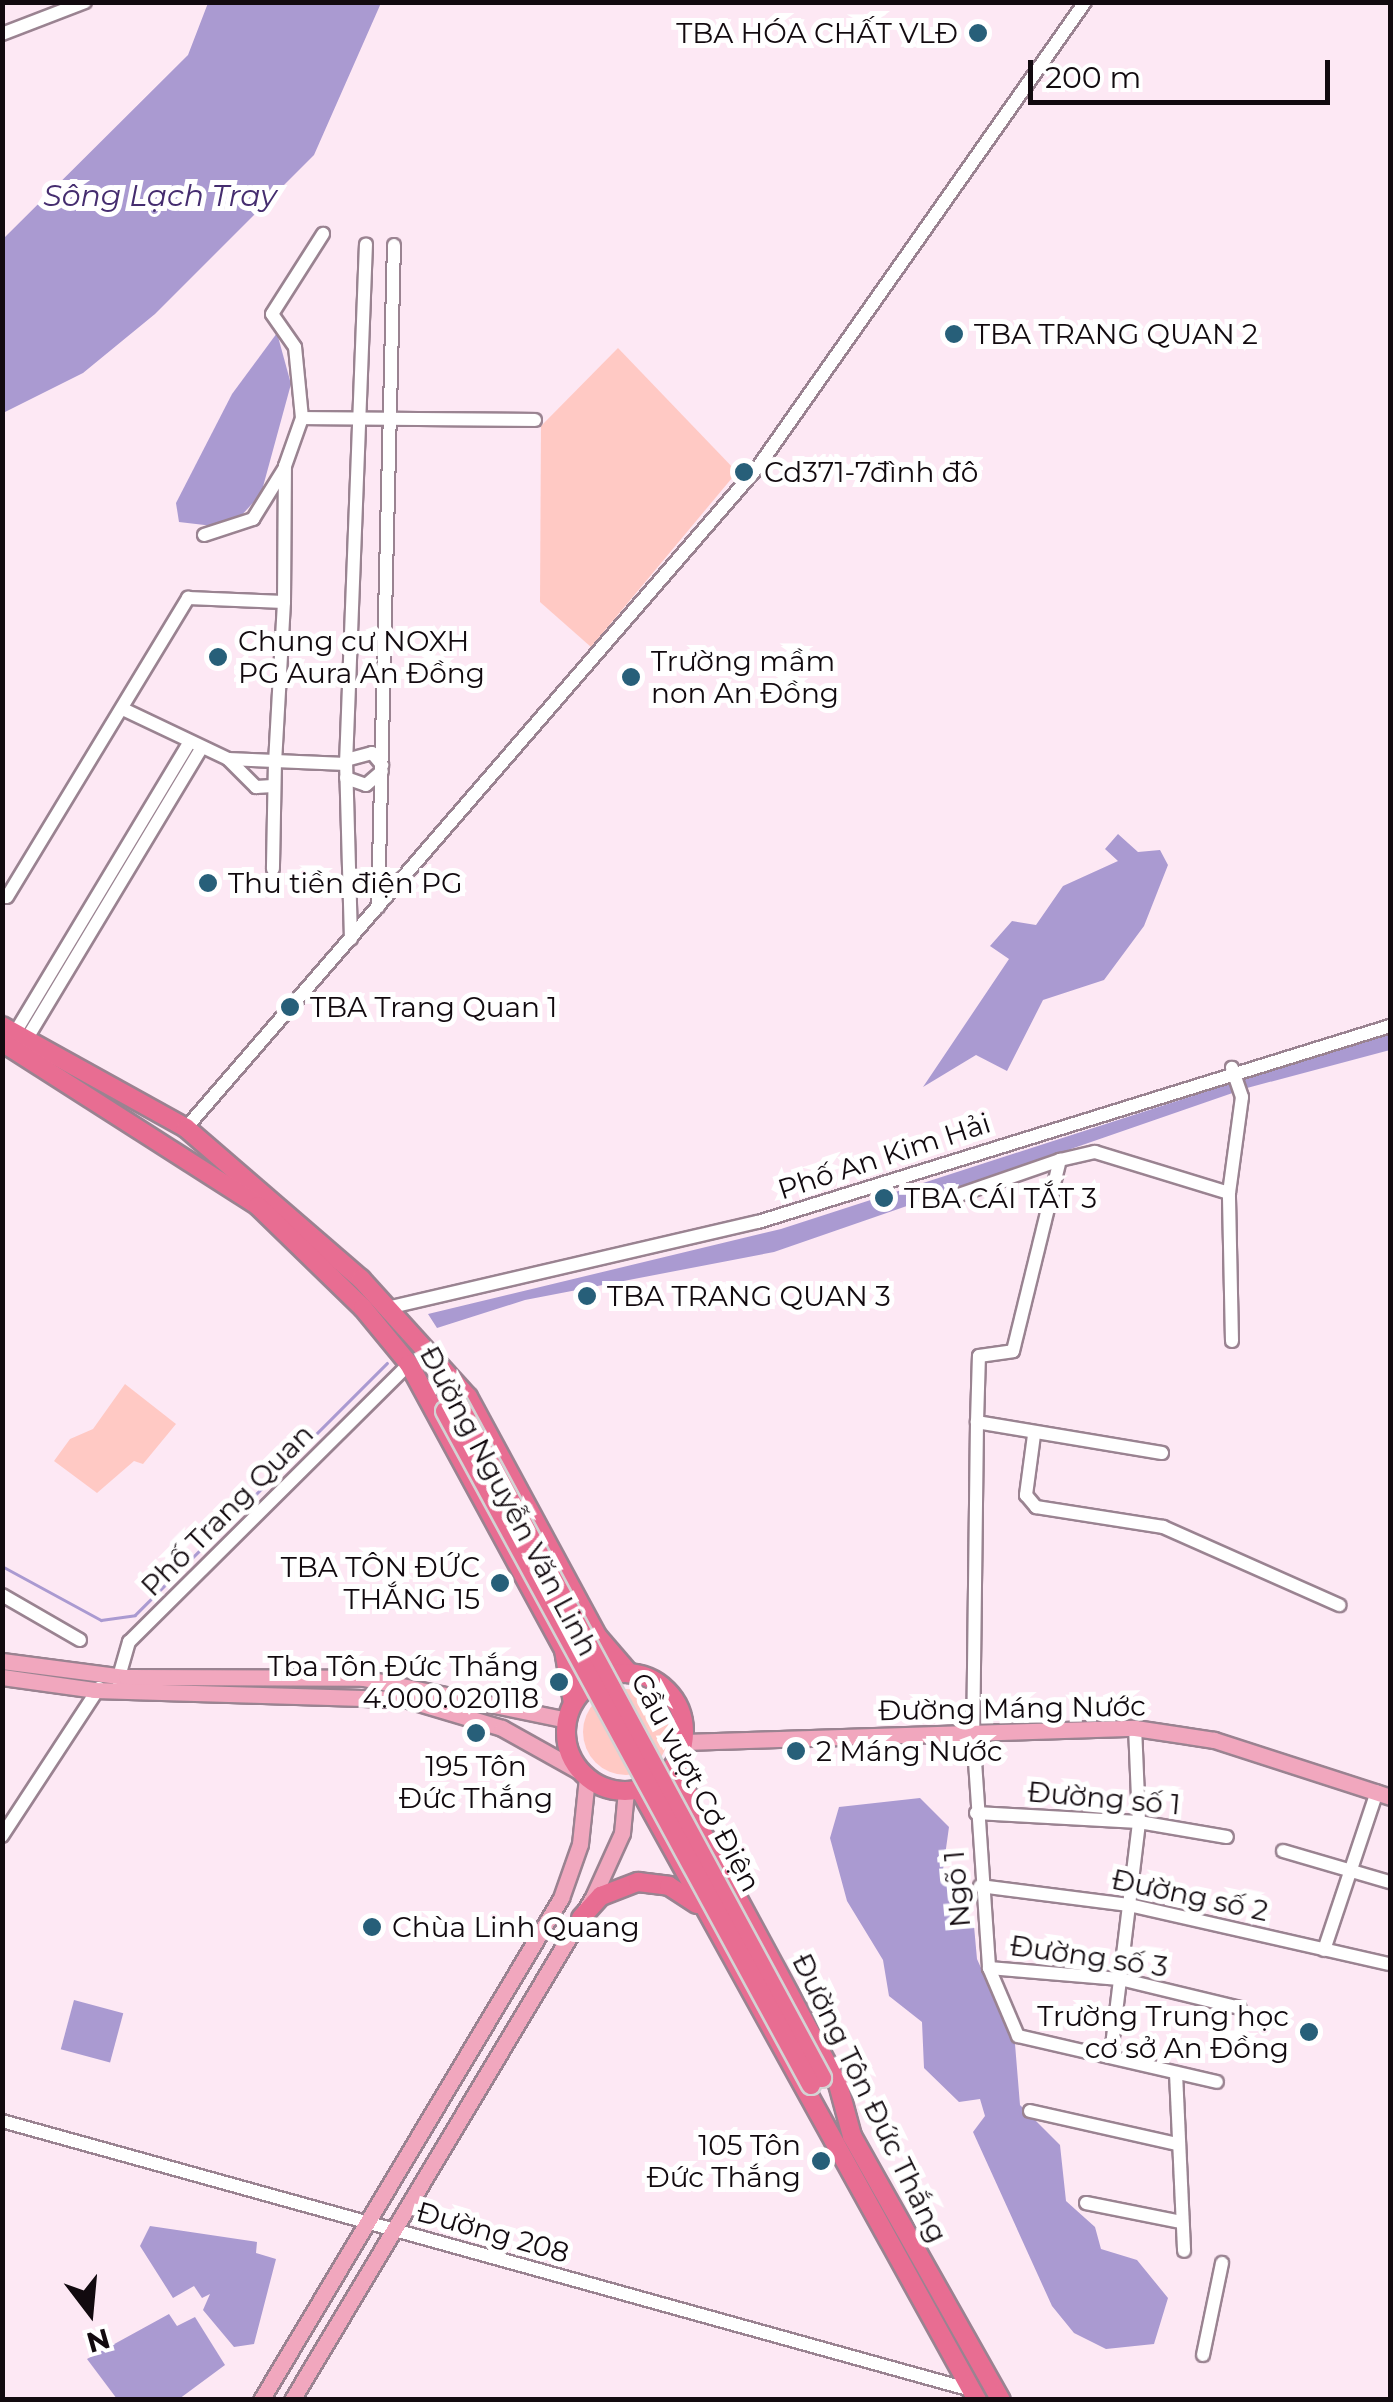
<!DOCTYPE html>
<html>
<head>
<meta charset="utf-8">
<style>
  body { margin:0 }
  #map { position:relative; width:1393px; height:2402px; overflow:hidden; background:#fde8f4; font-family:Montserrat,sans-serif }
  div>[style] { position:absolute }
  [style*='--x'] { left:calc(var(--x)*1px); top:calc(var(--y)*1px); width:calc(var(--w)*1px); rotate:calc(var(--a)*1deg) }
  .green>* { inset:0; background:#ffc9c4 }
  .round { border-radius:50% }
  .water>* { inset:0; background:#aa9ad1; transform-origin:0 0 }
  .stream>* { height:2.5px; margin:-1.25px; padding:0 1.25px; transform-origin:1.25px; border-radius:1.25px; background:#aa9ad1 }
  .roads { filter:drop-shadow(2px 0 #9a8391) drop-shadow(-2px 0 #9a8391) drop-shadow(0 2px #9a8391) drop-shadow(0 -2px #9a8391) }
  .minor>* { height:12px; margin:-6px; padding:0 6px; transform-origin:6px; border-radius:6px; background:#fff }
  .major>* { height:15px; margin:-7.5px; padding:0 7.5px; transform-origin:7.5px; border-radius:7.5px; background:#f1a7be }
  .highway>* { height:18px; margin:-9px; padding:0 9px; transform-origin:9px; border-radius:9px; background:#e86d92 }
  .highway>.ring { margin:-9px; padding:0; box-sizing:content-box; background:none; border:18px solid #e86d92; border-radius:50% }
  .bridges { filter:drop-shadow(2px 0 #d4d3d4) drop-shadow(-2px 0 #d4d3d4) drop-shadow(0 2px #d4d3d4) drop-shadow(0 -2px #d4d3d4) }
  .highway-bridge>* { height:18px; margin:-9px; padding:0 9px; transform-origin:9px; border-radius:9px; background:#e86d92 }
  .dots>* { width:28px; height:28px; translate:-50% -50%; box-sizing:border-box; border:5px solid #fff; border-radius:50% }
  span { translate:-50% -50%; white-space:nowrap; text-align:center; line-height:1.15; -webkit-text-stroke:10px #fff; paint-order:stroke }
  .poi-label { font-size:28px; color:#120a0f }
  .right { translate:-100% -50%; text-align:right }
  .left { translate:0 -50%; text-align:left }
  .street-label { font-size:28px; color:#120a0f }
  .water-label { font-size:30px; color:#452d6f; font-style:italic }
  .frame { position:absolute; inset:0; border:5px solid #120a0f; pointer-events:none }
  .north { position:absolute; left:40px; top:2262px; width:100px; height:100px; -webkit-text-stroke:8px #fff; paint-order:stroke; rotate:164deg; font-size:28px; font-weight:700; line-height:40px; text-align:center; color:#120a0f }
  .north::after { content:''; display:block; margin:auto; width:35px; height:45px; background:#120a0f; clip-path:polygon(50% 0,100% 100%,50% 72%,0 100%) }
  .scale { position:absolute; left:1028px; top:60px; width:302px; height:45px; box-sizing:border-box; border:5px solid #120a0f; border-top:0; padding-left:12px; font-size:30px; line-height:35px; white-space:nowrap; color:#120a0f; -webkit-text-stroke:8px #fff; paint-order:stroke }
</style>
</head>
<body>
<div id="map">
  <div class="green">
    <div style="clip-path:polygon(618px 348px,737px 472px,591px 647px,540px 602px,541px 426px)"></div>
    <div style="clip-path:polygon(125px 1384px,176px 1424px,143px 1464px,134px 1461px,97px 1493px,54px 1461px,70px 1439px,93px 1429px)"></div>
    <div class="round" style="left:583px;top:1689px;width:86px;height:86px"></div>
  </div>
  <div class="water">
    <div style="clip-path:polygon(208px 3px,381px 3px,314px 155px,155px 314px,83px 373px,3px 413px,3px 239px,188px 55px)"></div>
    <div style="clip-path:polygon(277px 333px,291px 384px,261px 494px,240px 517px,213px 526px,179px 522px,176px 503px,232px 394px)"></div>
    <div style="clip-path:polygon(1118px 834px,1138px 852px,1160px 850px,1168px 865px,1144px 926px,1104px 980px,1043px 1000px,1007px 1071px,976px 1055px,923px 1087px,1009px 959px,990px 946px,1012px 921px,1036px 925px,1063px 886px,1118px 861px,1105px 849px)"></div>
    <div style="clip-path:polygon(1390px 1032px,1390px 1050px,1247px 1088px,774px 1252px,525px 1300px,437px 1328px,428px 1314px,781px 1229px)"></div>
    <div style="clip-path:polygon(920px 1798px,949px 1827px,942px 1877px,974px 1926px,977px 1959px,1015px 2044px,1020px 2105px,1060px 2145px,1066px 2201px,1095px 2227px,1101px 2249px,1137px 2260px,1168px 2298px,1154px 2344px,1106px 2349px,1074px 2333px,1052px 2306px,973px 2132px,985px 2116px,980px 2099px,959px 2102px,924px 2068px,922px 2022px,889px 1996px,883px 1960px,847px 1901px,830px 1838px,839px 1807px)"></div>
    <div style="left:74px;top:2000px;width:51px;height:51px;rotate:15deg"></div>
    <div style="clip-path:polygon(150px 2226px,257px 2242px,256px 2253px,276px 2259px,254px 2344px,234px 2347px,203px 2310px,210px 2294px,202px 2298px,194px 2286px,173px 2298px,140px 2246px)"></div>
    <div style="clip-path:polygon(169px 2314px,177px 2326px,195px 2317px,225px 2365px,179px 2399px,117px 2399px,87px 2359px)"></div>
  </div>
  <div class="stream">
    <div style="--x:2;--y:1566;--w:113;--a:28.6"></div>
    <div style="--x:101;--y:1620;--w:34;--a:-8"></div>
    <div style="--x:135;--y:1615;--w:356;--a:-45"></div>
  </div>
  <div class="roads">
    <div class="minor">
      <div style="--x:2;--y:34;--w:89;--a:-21.1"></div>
      <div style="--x:302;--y:418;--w:71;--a:-95.6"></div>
      <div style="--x:295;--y:347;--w:40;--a:-124.9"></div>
      <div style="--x:272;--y:314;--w:95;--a:-57.5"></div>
      <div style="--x:204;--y:535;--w:52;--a:-18.1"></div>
      <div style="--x:253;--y:519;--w:59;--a:-58.2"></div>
      <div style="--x:284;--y:602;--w:136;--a:-89.6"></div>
      <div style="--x:285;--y:466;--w:51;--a:-70.5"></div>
      <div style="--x:302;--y:418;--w:233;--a:0.5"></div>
      <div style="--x:125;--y:710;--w:114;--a:25.4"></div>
      <div style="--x:228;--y:759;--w:47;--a:2.4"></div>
      <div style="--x:275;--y:761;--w:108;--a:91.1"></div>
      <div style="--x:228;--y:759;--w:40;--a:45"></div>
      <div style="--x:256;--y:787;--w:17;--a:-3"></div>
      <div style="--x:346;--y:760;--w:27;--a:-15"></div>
      <div style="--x:372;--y:753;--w:16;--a:50"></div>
      <div style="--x:346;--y:778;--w:21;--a:19"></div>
      <div style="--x:366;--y:785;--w:21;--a:-41"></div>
      <div style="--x:7;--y:897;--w:350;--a:-58.8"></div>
      <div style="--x:188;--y:598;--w:96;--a:2.4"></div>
      <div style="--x:284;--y:602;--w:159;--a:93.2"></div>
      <div style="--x:275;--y:761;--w:71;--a:2.4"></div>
      <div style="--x:378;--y:907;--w:662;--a:-88.62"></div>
      <div style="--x:351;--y:939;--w:175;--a:-91.6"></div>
      <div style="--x:346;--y:764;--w:520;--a:-87.8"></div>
      <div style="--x:13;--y:1036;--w:342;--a:-59"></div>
      <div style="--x:23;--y:1045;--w:345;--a:-59"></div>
      <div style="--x:186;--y:1128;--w:874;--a:-49.13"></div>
      <div style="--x:758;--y:467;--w:568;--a:-54.88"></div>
      <div style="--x:950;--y:1198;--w:116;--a:-19.1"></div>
      <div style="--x:387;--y:1308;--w:381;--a:-13.1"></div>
      <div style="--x:758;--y:1222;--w:662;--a:-17.23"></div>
      <div style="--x:1232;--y:1341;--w:148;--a:-91.2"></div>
      <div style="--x:1229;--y:1193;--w:97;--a:-82.3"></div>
      <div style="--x:1242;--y:1097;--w:31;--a:-109"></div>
      <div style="--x:977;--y:1422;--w:310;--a:90.7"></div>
      <div style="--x:973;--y:1732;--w:237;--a:86.1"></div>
      <div style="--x:989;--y:1968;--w:74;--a:66.9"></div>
      <div style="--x:1018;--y:2036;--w:204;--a:13"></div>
      <div style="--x:1034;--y:1435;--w:61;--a:97.6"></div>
      <div style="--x:1026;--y:1495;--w:16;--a:50"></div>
      <div style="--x:1036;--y:1507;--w:129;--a:8.9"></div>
      <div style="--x:1163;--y:1527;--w:193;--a:23.9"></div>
      <div style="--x:1162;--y:1453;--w:188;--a:-170.5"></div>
      <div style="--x:977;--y:1422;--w:66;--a:-88.3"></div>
      <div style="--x:979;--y:1356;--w:34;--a:-8"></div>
      <div style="--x:1013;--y:1351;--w:197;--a:-76.2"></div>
      <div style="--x:1060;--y:1160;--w:36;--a:-13"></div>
      <div style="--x:1095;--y:1152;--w:140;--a:17"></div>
      <div style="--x:2;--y:1595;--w:90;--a:30"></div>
      <div style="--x:118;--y:1680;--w:40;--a:-74"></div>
      <div style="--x:129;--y:1642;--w:395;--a:-44.8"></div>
      <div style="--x:976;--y:1813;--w:163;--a:3.2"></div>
      <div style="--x:1139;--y:1822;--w:89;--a:9.7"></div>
      <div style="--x:2;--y:1836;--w:177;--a:-56.8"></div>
      <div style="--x:1283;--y:1851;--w:111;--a:16.2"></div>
      <div style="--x:980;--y:1886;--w:150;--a:7.3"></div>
      <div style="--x:1129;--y:1905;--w:266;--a:12.8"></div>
      <div style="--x:1324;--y:1950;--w:167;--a:-71.5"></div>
      <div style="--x:989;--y:1968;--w:131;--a:4.8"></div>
      <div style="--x:1120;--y:1979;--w:123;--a:13.6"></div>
      <div style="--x:1111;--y:2054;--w:234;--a:-83.1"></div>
      <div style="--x:1139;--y:1822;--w:94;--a:-92.4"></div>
      <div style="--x:1176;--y:2073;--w:178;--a:87.4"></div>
      <div style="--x:1030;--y:2111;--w:150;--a:12.7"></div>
      <div style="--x:2;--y:2121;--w:1006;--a:15.51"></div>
      <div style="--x:1086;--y:2203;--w:97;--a:11.3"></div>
      <div style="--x:1203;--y:2355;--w:94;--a:-78.3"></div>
    </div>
    <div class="major">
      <div style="--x:2;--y:1661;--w:125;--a:7.4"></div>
      <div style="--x:126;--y:1677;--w:237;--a:0.2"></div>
      <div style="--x:363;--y:1678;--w:208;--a:11.6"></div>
      <div style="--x:2;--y:1677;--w:93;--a:8"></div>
      <div style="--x:94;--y:1690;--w:311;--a:1.7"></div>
      <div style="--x:405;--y:1699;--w:101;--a:16.6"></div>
      <div style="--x:502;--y:1728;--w:88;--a:29.2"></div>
      <div style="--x:684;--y:1742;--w:451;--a:-1.8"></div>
      <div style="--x:1135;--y:1728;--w:80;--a:8.6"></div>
      <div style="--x:1214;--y:1740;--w:185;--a:17.9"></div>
      <div style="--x:261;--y:2400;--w:585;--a:-59.14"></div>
      <div style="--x:561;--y:1898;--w:57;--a:-70.6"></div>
      <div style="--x:580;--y:1844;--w:67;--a:-84"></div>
      <div style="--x:292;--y:2400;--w:586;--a:-59.1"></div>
      <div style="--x:593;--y:1897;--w:70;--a:-65.6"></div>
      <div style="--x:622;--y:1833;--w:42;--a:-84.6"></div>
    </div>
    <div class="highway">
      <div style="--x:2;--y:1026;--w:210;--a:29"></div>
      <div style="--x:186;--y:1128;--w:231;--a:40.8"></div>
      <div style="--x:361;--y:1279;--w:159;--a:47.8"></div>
      <div style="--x:468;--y:1397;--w:273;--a:61.6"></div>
      <div style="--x:598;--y:1637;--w:48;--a:49.3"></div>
      <div style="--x:2;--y:1042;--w:304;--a:32.6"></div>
      <div style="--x:258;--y:1206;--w:146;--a:44.2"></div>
      <div style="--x:363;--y:1308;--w:72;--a:50.6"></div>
      <div style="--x:409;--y:1364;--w:325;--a:61.5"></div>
      <div style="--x:564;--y:1650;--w:54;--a:80.4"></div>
      <div class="ring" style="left:566px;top:1673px;width:100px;height:100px"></div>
      <div style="--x:677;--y:1761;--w:67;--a:71.8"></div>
      <div style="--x:698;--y:1825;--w:294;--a:61.6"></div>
      <div style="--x:838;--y:2084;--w:54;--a:74.9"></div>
      <div style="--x:852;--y:2136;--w:303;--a:60.6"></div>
      <div style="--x:640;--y:1790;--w:697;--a:61.08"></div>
      <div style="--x:581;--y:1918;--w:30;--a:-48"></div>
      <div style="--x:601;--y:1896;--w:40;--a:-21"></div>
      <div style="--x:638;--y:1882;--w:31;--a:7"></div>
      <div style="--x:669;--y:1886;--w:33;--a:33"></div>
    </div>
  </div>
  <div class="bridges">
    <div class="highway-bridge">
      <div style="--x:458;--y:1403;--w:767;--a:61.66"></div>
      <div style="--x:445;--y:1411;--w:767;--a:61.5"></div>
    </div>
  </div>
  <div class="dots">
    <div style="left:978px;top:33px;background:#275f79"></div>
    <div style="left:954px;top:334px;background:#275f79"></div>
    <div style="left:744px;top:472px;background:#275f79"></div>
    <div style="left:218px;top:657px;background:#275f79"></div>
    <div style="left:631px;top:677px;background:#275f79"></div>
    <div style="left:208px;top:883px;background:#275f79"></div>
    <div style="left:290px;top:1007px;background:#275f79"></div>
    <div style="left:884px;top:1198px;background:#275f79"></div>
    <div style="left:587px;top:1296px;background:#275f79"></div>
    <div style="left:500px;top:1583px;background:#275f79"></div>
    <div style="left:559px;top:1682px;background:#275f79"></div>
    <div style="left:476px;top:1733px;background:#275f79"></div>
    <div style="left:796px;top:1751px;background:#275f79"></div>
    <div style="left:372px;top:1927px;background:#275f79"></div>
    <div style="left:1309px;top:2032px;background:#275f79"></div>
    <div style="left:821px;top:2161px;background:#275f79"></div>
  </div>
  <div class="poi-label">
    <span class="right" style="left:958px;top:33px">TBA HÓA CHẤT VLĐ</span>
    <span class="left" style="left:974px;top:334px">TBA TRANG QUAN 2</span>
    <span class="left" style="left:764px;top:472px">Cd371-7đình đô</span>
    <span class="left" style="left:238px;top:657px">Chung cư NOXH<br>PG Aura An Đồng</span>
    <span class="left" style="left:651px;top:677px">Trường mầm<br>non An Đồng</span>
    <span class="left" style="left:228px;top:883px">Thu tiền điện PG</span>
    <span class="left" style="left:310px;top:1007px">TBA Trang Quan 1</span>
    <span class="left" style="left:904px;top:1198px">TBA CÁI TẮT 3</span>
    <span class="left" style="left:607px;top:1296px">TBA TRANG QUAN 3</span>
    <span class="right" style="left:480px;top:1583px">TBA TÔN ĐỨC<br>THẮNG 15</span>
    <span class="right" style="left:539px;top:1682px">Tba Tôn Đức Thắng<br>4.000.020118</span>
    <span class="left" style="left:816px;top:1751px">2 Máng Nước</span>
    <span style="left:476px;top:1782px">195 Tôn<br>Đức Thắng</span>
    <span class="left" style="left:392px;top:1927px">Chùa Linh Quang</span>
    <span class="right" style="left:1289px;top:2032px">Trường Trung học<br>cơ sở An Đồng</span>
    <span class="right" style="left:801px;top:2161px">105 Tôn<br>Đức Thắng</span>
  </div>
  <div class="street-label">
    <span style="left:884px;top:1156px;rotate:-18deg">Phố An Kim Hải</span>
    <span style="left:509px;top:1501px;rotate:62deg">Đường Nguyễn Văn Linh</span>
    <span style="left:227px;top:1510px;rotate:-45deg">Phố Trang Quan</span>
    <span style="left:1012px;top:1708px;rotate:-1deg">Đường Máng Nước</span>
    <span style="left:696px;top:1782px;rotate:62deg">Cầu vượt Cơ Điện</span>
    <span style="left:1104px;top:1798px;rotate:5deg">Đường số 1</span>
    <span style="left:957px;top:1889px;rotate:-95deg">Ngõ 1</span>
    <span style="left:1190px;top:1895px;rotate:12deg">Đường số 2</span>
    <span style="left:1089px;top:1956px;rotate:8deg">Đường số 3</span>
    <span style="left:870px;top:2098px;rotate:64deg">Đường Tôn Đức Thắng</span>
    <span style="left:493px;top:2232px;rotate:16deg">Đường 208</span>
  </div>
  <div class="water-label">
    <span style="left:160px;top:196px">Sông Lạch Tray</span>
  </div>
  <div class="frame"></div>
  <div class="north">N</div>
  <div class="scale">200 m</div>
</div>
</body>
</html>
